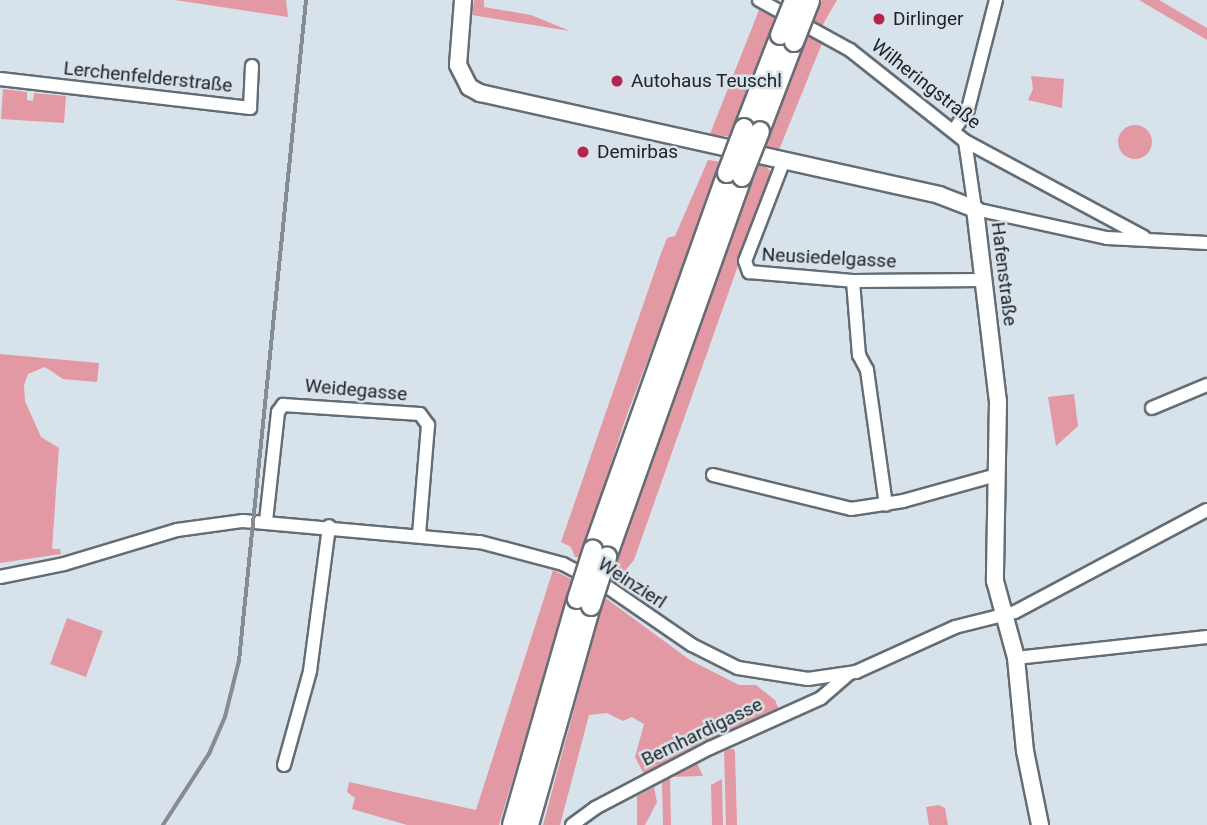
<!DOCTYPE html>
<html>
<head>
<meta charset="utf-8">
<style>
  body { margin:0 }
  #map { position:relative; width:1207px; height:825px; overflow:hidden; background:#d8e2ea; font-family:Roboto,sans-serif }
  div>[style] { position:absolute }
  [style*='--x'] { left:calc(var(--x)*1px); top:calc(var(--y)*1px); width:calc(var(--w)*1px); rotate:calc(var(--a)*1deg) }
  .green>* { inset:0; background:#e399a3; transform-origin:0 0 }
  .round { border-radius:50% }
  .roads { filter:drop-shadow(2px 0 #646d74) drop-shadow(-2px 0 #646d74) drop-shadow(0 2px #646d74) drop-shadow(0 -2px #646d74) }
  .street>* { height:12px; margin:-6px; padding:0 6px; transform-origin:6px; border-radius:6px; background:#fff }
  .secondary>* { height:16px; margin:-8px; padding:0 8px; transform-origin:8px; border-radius:8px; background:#fff }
  .primary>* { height:18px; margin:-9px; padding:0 9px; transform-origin:9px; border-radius:9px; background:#fff }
  .rail>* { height:3.5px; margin:-1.75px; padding:0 1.75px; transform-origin:1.75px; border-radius:1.75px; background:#858c92 }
  .bridges { filter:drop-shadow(2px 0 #646d74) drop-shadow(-2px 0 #646d74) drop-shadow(0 2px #646d74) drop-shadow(0 -2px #646d74) }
  .primary-bridge>* { height:18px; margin:-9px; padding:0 9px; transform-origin:9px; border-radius:9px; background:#fff }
  .dots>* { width:19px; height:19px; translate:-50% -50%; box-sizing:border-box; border:4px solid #d8e2ea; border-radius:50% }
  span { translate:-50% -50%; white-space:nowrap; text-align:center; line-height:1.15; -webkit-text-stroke:5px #d8e2ea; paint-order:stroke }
  .poi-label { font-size:19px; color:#202426 }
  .left { translate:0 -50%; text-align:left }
  .street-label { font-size:19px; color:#202426 }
</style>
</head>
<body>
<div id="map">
  <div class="green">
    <div style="clip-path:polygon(175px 0,286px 0,288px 17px)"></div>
    <div style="clip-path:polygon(474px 0,484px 0,484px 7px,531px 15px,570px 31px,472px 15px)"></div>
    <div style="clip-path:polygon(822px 0,837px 0,822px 26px,813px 21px)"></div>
    <div style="clip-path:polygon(1139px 0,1159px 0,1207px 28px,1207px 40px)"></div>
    <div style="clip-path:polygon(759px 10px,775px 18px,731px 137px,710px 134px)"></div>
    <div style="clip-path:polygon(809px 32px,823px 41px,779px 150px,765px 146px)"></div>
    <div style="clip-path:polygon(1031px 76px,1064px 79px,1062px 108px,1028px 100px,1033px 89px)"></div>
    <div style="clip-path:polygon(3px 89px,27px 92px,27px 100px,33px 101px,34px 93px,66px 96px,64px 123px,1px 119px)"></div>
    <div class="round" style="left:1118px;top:125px;width:34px;height:34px"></div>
    <div style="clip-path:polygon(708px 160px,722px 162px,625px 420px,581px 557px,575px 557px,571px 547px,561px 542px,660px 256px,667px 238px,675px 236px)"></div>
    <div style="clip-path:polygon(757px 165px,765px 165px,771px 172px,634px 560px,624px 572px,610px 578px)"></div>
    <div style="clip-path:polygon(0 354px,99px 363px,97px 382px,63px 379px,45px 367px,28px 374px,24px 385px,25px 401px,41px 437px,59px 448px,52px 549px,60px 549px,61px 554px,0 563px)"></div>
    <div style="clip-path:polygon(1074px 394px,1078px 426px,1056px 446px,1048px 397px)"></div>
    <div style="clip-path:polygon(553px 570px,573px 580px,499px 825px,407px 825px,352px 809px,355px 798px,347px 792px,349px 782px,476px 810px)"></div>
    <div style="clip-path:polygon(604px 597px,690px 660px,739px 685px,756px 685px,775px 700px,780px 712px,645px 776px,635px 757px,644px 724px,632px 717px,623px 721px,607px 713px,589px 715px,560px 825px,543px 825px)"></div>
    <div style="left:67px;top:618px;width:38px;height:49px;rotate:20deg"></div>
    <div style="clip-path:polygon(724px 749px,734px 749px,735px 753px,737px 825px,726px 825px)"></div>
    <div style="clip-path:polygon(696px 761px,703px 776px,670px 777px,671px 825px,663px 825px,662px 780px)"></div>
    <div style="clip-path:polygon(722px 779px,723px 825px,712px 825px,711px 785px)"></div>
    <div style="clip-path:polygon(654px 787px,657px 802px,645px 825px,637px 825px,637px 796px)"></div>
    <div style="clip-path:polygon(939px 805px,945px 808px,948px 825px,929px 825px,926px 807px)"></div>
  </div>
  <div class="roads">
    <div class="street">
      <div style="--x:759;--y:0;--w:104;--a:28.8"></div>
      <div style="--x:850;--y:50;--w:147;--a:38.4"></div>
      <div style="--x:965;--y:141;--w:203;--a:28.2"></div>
      <div style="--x:0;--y:79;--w:252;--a:6.6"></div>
      <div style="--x:250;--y:108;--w:42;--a:-87.3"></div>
      <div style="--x:954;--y:130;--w:25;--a:-56"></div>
      <div style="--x:968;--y:109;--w:113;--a:-75.6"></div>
      <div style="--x:965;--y:141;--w:69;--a:81.6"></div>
      <div style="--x:975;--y:209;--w:135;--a:12.4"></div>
      <div style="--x:1107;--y:238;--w:100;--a:2.9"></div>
      <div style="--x:784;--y:160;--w:108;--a:111.1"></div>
      <div style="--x:745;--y:261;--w:12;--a:70"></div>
      <div style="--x:749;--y:272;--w:104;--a:4.9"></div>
      <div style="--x:853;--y:281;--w:131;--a:-0.4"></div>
      <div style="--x:853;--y:281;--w:74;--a:85.4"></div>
      <div style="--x:859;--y:355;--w:17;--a:62"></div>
      <div style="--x:867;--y:370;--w:136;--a:82"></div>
      <div style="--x:1152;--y:408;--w:60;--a:-22.7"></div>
      <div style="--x:713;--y:475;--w:142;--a:13.8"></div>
      <div style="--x:851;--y:509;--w:53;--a:-8.7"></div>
      <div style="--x:903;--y:501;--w:97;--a:-15.6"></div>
      <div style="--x:266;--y:521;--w:110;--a:-83.7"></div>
      <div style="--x:278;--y:412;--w:9;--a:-54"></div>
      <div style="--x:283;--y:405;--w:137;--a:3.8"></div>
      <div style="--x:420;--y:414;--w:14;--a:54"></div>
      <div style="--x:428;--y:425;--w:109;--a:94.7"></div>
      <div style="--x:0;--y:577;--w:65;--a:-11.5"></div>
      <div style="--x:64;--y:564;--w:118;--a:-16.7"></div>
      <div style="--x:177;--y:530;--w:67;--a:-7.8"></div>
      <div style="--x:243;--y:521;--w:238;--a:5.1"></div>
      <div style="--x:480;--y:542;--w:86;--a:14.8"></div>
      <div style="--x:563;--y:564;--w:52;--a:27.6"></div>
      <div style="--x:609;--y:588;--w:101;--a:34.5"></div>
      <div style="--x:692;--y:645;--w:51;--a:26.6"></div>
      <div style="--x:738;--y:668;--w:71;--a:8.9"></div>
      <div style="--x:808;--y:679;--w:49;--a:-8.3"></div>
      <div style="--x:856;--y:672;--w:109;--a:-24.4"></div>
      <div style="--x:955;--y:627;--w:62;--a:-14"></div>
      <div style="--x:1015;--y:612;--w:217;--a:-28"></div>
      <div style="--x:1016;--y:658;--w:192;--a:-6.3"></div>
      <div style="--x:284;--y:765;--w:98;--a:-74.5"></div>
      <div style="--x:310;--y:671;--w:146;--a:-82.5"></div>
      <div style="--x:572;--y:825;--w:29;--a:-36"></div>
      <div style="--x:595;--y:808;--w:130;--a:-27.6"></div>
      <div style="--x:710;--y:748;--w:122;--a:-24.2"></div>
      <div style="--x:821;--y:698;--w:37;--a:-41"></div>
    </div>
    <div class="secondary">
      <div style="--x:463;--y:0;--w:65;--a:94.4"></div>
      <div style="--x:458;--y:65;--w:25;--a:63"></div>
      <div style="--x:469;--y:87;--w:13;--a:29"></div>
      <div style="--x:480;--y:93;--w:470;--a:12.5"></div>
      <div style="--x:939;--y:195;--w:39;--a:21"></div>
      <div style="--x:975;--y:209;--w:193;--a:83.2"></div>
      <div style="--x:998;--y:401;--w:180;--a:91"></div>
      <div style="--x:995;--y:581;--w:80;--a:74.7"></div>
      <div style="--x:1016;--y:658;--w:93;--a:84.5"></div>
      <div style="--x:1025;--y:751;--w:76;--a:78.5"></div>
    </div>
    <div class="primary">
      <div style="--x:744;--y:128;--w:100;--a:-68.8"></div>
      <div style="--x:760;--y:131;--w:95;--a:-69.1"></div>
      <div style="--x:593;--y:549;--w:399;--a:-70.4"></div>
      <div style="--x:607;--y:557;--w:403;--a:-70.4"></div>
      <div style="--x:512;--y:825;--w:235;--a:-74"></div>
      <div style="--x:529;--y:825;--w:228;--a:-74.2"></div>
    </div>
  </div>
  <div class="rail">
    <div style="--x:163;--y:825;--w:85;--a:-57.1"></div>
    <div style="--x:209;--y:754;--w:40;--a:-66.6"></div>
    <div style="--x:225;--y:717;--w:58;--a:-76"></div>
    <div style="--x:239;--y:661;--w:664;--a:-84.21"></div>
  </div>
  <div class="bridges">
    <div class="primary-bridge">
      <div style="--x:780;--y:35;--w:38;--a:-68"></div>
      <div style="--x:794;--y:42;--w:44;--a:-68.7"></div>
      <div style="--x:727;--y:173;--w:48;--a:-69.3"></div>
      <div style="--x:742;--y:177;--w:49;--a:-68.6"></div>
      <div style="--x:577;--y:599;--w:52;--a:-72.3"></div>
      <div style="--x:591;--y:606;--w:52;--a:-71.9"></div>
    </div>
  </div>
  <div class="dots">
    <div style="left:879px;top:19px;background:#b5244e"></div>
    <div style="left:617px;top:81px;background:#b5244e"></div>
    <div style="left:583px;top:152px;background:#b5244e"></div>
  </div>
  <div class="poi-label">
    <span class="left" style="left:893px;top:19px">Dirlinger</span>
    <span class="left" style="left:631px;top:81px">Autohaus Teuschl</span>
    <span class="left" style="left:597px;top:152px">Demirbas</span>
  </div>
  <div class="street-label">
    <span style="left:148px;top:77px;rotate:6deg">Lerchenfelderstraße</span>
    <span style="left:926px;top:84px;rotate:38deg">Wilheringstraße</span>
    <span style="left:829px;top:258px;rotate:3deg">Neusiedelgasse</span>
    <span style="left:1004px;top:274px;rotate:83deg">Hafenstraße</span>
    <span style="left:356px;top:390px;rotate:5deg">Weidegasse</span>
    <span style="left:632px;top:583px;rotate:33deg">Weinzierl</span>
    <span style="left:702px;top:732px;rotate:-26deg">Bernhardigasse</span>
  </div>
</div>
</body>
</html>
